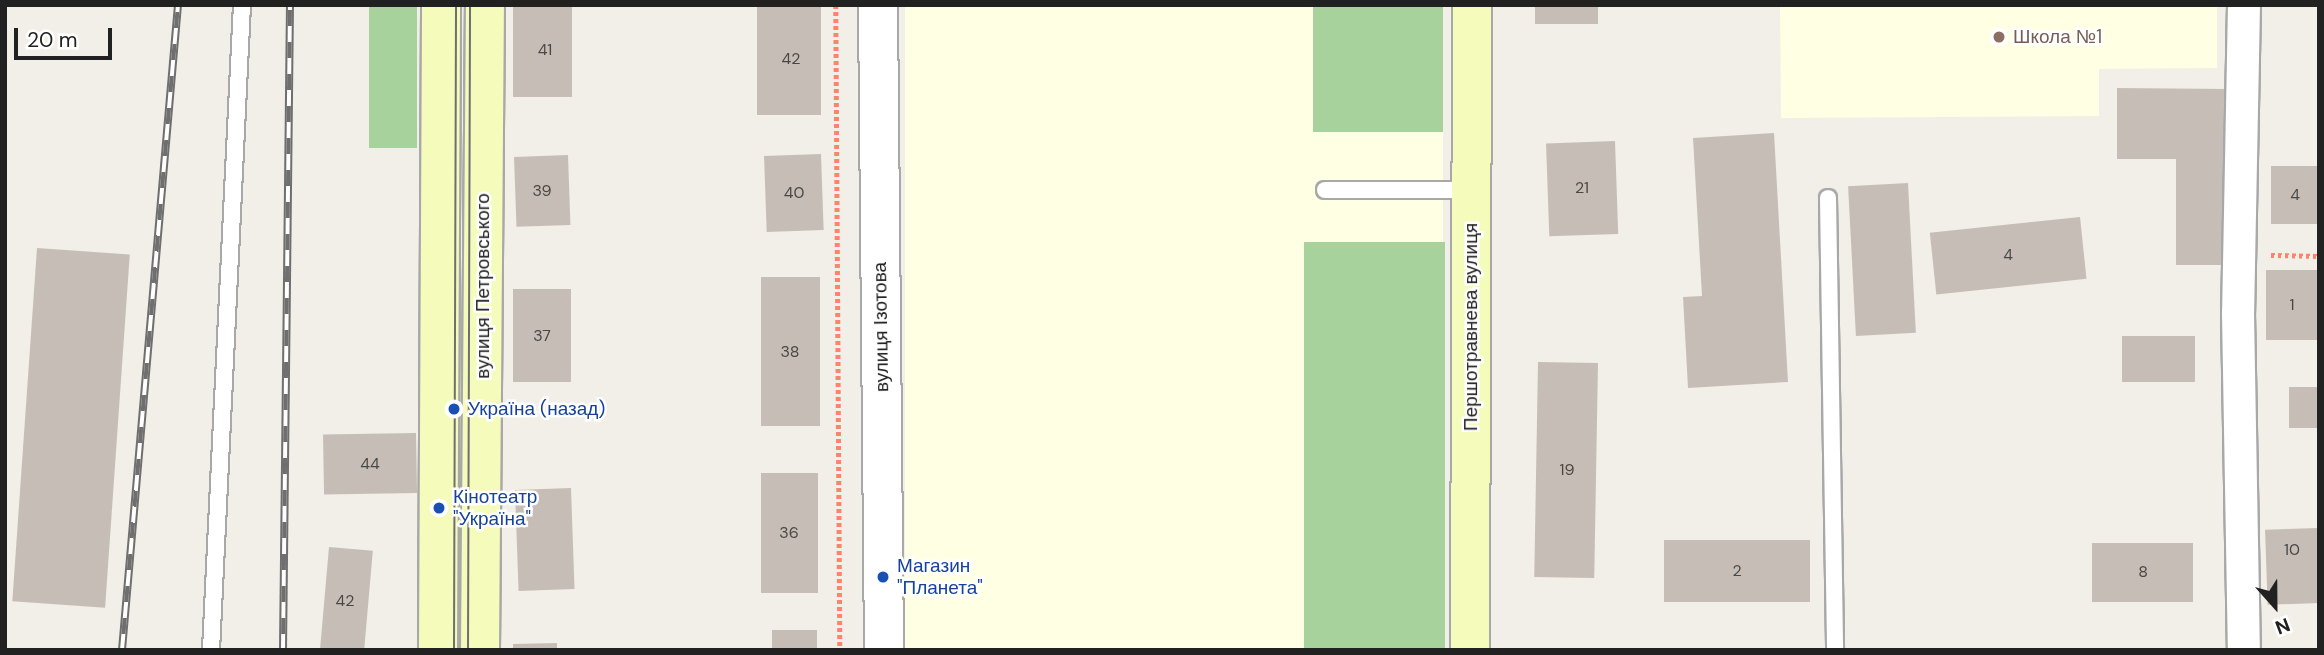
<!DOCTYPE html>
<html>
<head>
<meta charset="utf-8">
<style>
  body { margin:0 }
  #map { position:relative; width:2324px; height:655px; overflow:hidden; background:#f1efe7; font-family:"DM Sans",sans-serif }
  div>[style] { position:absolute }
  [style*='--x'] { left:calc(var(--x)*1px); top:calc(var(--y)*1px); width:calc(var(--w)*1px); rotate:calc(var(--a)*1deg) }
  .education>* { inset:0; background:#feffe3; transform-origin:0 0 }
  .forest>* { inset:0; background:#a8d29b; transform-origin:0 0 }
  .building>* { inset:0; background:#c6beb6; transform-origin:0 0 }
  .path>* { height:4.5px; margin-top:-2.25px; transform-origin:0; background:repeating-linear-gradient(90deg,#fd836c 0 3.5px,transparent 0 7px) }
  .roads { filter:drop-shadow(2px 0 #a8a8a8) drop-shadow(-2px 0 #a8a8a8) drop-shadow(0 2px #a8a8a8) drop-shadow(0 -2px #a8a8a8) }
  .service>* { height:16px; margin:-8px; padding:0 8px; transform-origin:8px; border-radius:8px; background:#fff }
  .minor>* { height:32px; margin:-16px; padding:0 16px; transform-origin:16px; border-radius:16px; background:#fff }
  .tertiary>* { height:38px; margin:-19px; padding:0 19px; transform-origin:19px; border-radius:19px; background:#fff }
  .secondary>* { height:38px; margin:-19px; padding:0 19px; transform-origin:19px; border-radius:19px; background:#f5fbbb }
  .tram>* { height:2px; margin:-1px; padding:0 1px; transform-origin:1px; border-radius:1px; background:#6f6f6f }
  .rail>* { height:8px; margin-top:-4px; transform-origin:0; background:repeating-linear-gradient(90deg,#fff 0 16px,#6f6f6f 0 32px); box-sizing:border-box; border-block:2px solid #6f6f6f }
  .dots>* { width:19px; height:19px; translate:-50% -50%; box-sizing:border-box; border:4px solid #fff; border-radius:50% }
  span { translate:-50% -50%; white-space:nowrap; text-align:center; line-height:1.15; -webkit-text-stroke:5px #fff; paint-order:stroke }
  .number-label { font-size:16px; color:#4a4846 }
  .number-label span { -webkit-text-stroke-width:0 }
  .education-label { font-size:19px; color:#785e54 }
  .left { translate:0 -50%; text-align:left }
  .street-label { font-size:19px; color:#212121 }
  .transit-label { font-size:19px; color:#164399 }
  .frame { position:absolute; inset:0; border:7px solid #212121; pointer-events:none }
  .north { position:absolute; left:2240px; top:571px; width:70px; height:70px; -webkit-text-stroke:5px #fff; paint-order:stroke; rotate:159deg; font-size:19px; font-weight:700; line-height:28px; text-align:center; color:#212121 }
  .north::after { content:''; display:block; margin:auto; width:24px; height:32px; background:#212121; clip-path:polygon(50% 0,100% 100%,50% 72%,0 100%) }
  .scale { position:absolute; left:14px; top:28px; width:98px; height:32px; box-sizing:border-box; border:4px solid #212121; border-top:0; padding-left:9px; font-size:21px; line-height:24px; white-space:nowrap; color:#212121; -webkit-text-stroke:5px #fff; paint-order:stroke }
</style>
</head>
<body>
<div id="map">
  <div class="education">
    <div style="left:905px;top:5px;width:538px;height:645px"></div>
    <div style="clip-path:polygon(1780px 5px,2217px 5px,2217px 68px,2099px 69px,2099px 116px,1781px 118px)"></div>
  </div>
  <div class="forest">
    <div style="left:369px;top:5px;width:48px;height:143px"></div>
    <div style="left:1313px;top:5px;width:130px;height:127px"></div>
    <div style="left:1304px;top:242px;width:141px;height:408px"></div>
  </div>
  <div class="building">
    <div style="left:513px;top:5px;width:59px;height:92px"></div>
    <div style="left:757px;top:5px;width:64px;height:110px"></div>
    <div style="left:1535px;top:5px;width:63px;height:19px"></div>
    <div style="clip-path:polygon(2117px 88px,2227px 89px,2226px 265px,2176px 265px,2176px 159px,2117px 159px)"></div>
    <div style="clip-path:polygon(1774px 133px,1788px 382px,1688px 388px,1683px 297px,1702px 296px,1693px 138px)"></div>
    <div style="left:1615px;top:141px;width:93px;height:69px;rotate:88deg"></div>
    <div style="left:821px;top:154px;width:76px;height:57px;rotate:88deg"></div>
    <div style="left:568px;top:155px;width:70px;height:54px;rotate:88deg"></div>
    <div style="left:2271px;top:166px;width:48px;height:58px"></div>
    <div style="left:1908px;top:183px;width:150px;height:60px;rotate:87deg"></div>
    <div style="left:2080px;top:217px;width:62px;height:151px;rotate:84deg"></div>
    <div style="left:37px;top:248px;width:93px;height:354px;rotate:4deg"></div>
    <div style="left:2266px;top:270px;width:53px;height:70px"></div>
    <div style="left:761px;top:277px;width:59px;height:149px"></div>
    <div style="left:513px;top:289px;width:58px;height:93px"></div>
    <div style="left:2195px;top:336px;width:46px;height:73px;rotate:90deg"></div>
    <div style="left:1538px;top:362px;width:60px;height:215px;rotate:1deg"></div>
    <div style="left:2319px;top:387px;width:41px;height:30px;rotate:90deg"></div>
    <div style="left:416px;top:433px;width:60px;height:93px;rotate:89deg"></div>
    <div style="left:761px;top:473px;width:57px;height:120px"></div>
    <div style="left:571px;top:488px;width:101px;height:56px;rotate:88deg"></div>
    <div style="left:2317px;top:528px;width:75px;height:52px;rotate:88deg"></div>
    <div style="left:1664px;top:540px;width:146px;height:62px"></div>
    <div style="left:2092px;top:543px;width:101px;height:59px"></div>
    <div style="left:329px;top:547px;width:44px;height:104px;rotate:5deg"></div>
    <div style="left:772px;top:630px;width:45px;height:20px"></div>
    <div style="clip-path:polygon(557px 643px,557px 650px,513px 650px,513px 644px)"></div>
  </div>
  <div class="path">
    <div style="--x:836;--y:5;--w:645;--a:89.64"></div>
    <div style="--x:2271;--y:255;--w:48;--a:1.2"></div>
  </div>
  <div class="roads">
    <div class="service">
      <div style="--x:1325;--y:190;--w:146;--a:0"></div>
      <div style="--x:1828;--y:198;--w:452;--a:89.1"></div>
      <div style="--x:211;--y:650;--w:646;--a:-87.25"></div>
    </div>
    <div class="minor">
      <div style="--x:2244;--y:5;--w:308;--a:91.1"></div>
      <div style="--x:2238;--y:313;--w:337;--a:89"></div>
    </div>
    <div class="tertiary">
      <div style="--x:878;--y:5;--w:645;--a:89.47"></div>
    </div>
    <div class="secondary">
      <div style="--x:438;--y:650;--w:645;--a:-89.73"></div>
      <div style="--x:480;--y:650;--w:645;--a:-89.56"></div>
      <div style="--x:1470;--y:650;--w:645;--a:-89.82"></div>
    </div>
  </div>
  <div class="tram">
    <div style="--x:454;--y:650;--w:645;--a:-89.82"></div>
    <div style="--x:468;--y:650;--w:645;--a:-89.82"></div>
  </div>
  <div class="rail">
    <div style="--x:122;--y:650;--w:647;--a:-85.04"></div>
    <div style="--x:283;--y:650;--w:645;--a:-89.38"></div>
  </div>
  <div class="dots">
    <div style="left:1999px;top:37px;background:#8d6e63"></div>
    <div style="left:454px;top:409px;background:#1a4fb4"></div>
    <div style="left:439px;top:508px;background:#1a4fb4"></div>
    <div style="left:883px;top:577px;background:#1a4fb4"></div>
  </div>
  <div class="number-label">
    <span style="left:545px;top:50px">41</span>
    <span style="left:791px;top:59px">42</span>
    <span style="left:1582px;top:188px">21</span>
    <span style="left:542px;top:191px">39</span>
    <span style="left:794px;top:193px">40</span>
    <span style="left:2295px;top:195px">4</span>
    <span style="left:2008px;top:255px">4</span>
    <span style="left:2292px;top:305px">1</span>
    <span style="left:542px;top:336px">37</span>
    <span style="left:790px;top:352px">38</span>
    <span style="left:370px;top:464px">44</span>
    <span style="left:1567px;top:470px">19</span>
    <span style="left:789px;top:533px">36</span>
    <span style="left:2292px;top:550px">10</span>
    <span style="left:1737px;top:571px">2</span>
    <span style="left:2143px;top:572px">8</span>
    <span style="left:345px;top:601px">42</span>
  </div>
  <div class="education-label">
    <span class="left" style="left:2013px;top:37px">Школа №1</span>
  </div>
  <div class="street-label">
    <span style="left:483px;top:286px;rotate:-90deg">вулиця Петровського</span>
    <span style="left:881px;top:327px;rotate:-91deg">вулиця Ізотова</span>
    <span style="left:1471px;top:327px;rotate:-90deg">Першотравнева вулиця</span>
  </div>
  <div class="transit-label">
    <span class="left" style="left:468px;top:409px">Україна (назад)</span>
    <span class="left" style="left:453px;top:508px">Кінотеатр<br>"Україна"</span>
    <span class="left" style="left:897px;top:577px">Магазин<br>"Планета"</span>
  </div>
  <div class="frame"></div>
  <div class="north">N</div>
  <div class="scale">20 m</div>
</div>
</body>
</html>
